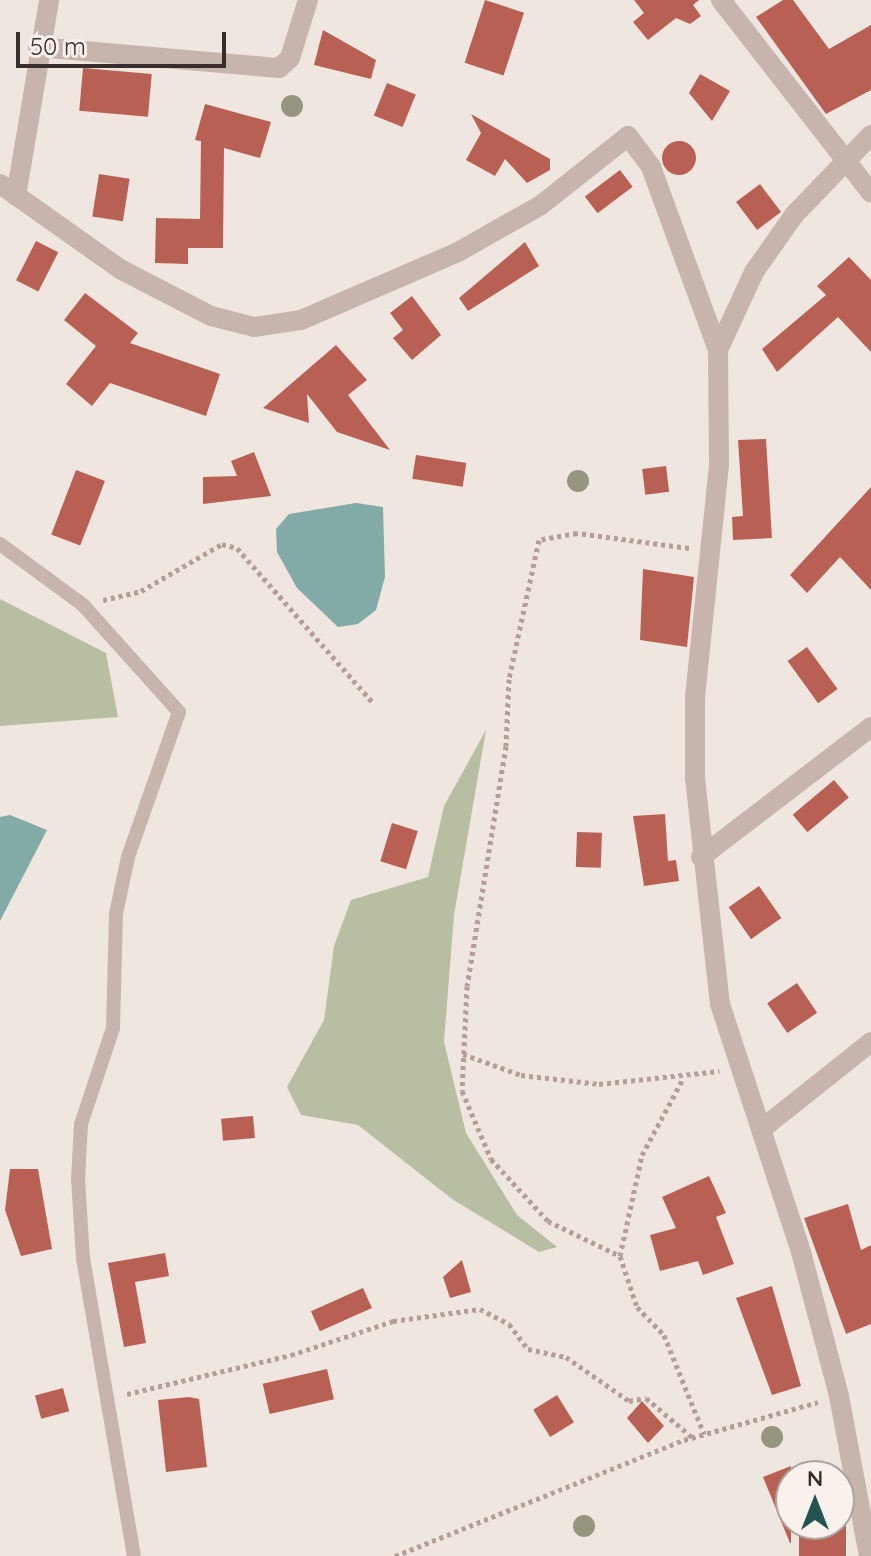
<!DOCTYPE html>
<html>
<head>
<meta charset="utf-8">
<style>
  body { margin:0 }
  #map { position:relative; width:871px; height:1556px; overflow:hidden; background:#f0e6e0; font-family:Quicksand,sans-serif }
  div>[style] { position:absolute }
  [style*='--x'] { left:calc(var(--x)*1px); top:calc(var(--y)*1px); width:calc(var(--w)*1px); rotate:calc(var(--a)*1deg) }
  .green>* { inset:0; background:#b8bea1 }
  .water>* { inset:0; background:#82aba7 }
  .building>* { inset:0; background:#b96055; transform-origin:0 0 }
  .round { border-radius:50% }
  .path>* { height:5px; margin-top:-2.5px; transform-origin:0; background:repeating-linear-gradient(90deg,#b39f97 0 4px,transparent 0 8px) }
  .lane>* { height:14px; margin:-7px; padding:0 7px; transform-origin:7px; border-radius:7px; background:#c7b5ad }
  .street>* { height:20px; margin:-10px; padding:0 10px; transform-origin:10px; border-radius:10px; background:#c7b5ad }
  .trees>* { width:22px; height:22px; margin:-11px; border-radius:50%; background:#959580 }
  span { translate:-50% -50%; white-space:nowrap; text-align:center; line-height:1.15; -webkit-text-stroke:7px #f8f1ec; paint-order:stroke }
  .north { position:absolute; left:775px; top:1460px; width:80px; height:80px; box-sizing:border-box; background:#f8f1ec; border:2px solid #aba39f; border-radius:50%; rotate:0deg; font-size:22px; font-weight:700; line-height:32px; text-align:center; color:#372d2b }
  .north::after { content:''; display:block; margin:auto; width:28px; height:36px; background:#245450; clip-path:polygon(50% 0,100% 100%,50% 72%,0 100%) }
  .scale { position:absolute; left:16px; top:32px; width:210px; height:36px; box-sizing:border-box; border:4px solid #372d2b; border-top:0; padding-left:10px; font-size:24px; line-height:28px; white-space:nowrap; color:#372d2b; -webkit-text-stroke:6px #f8f1ec; paint-order:stroke }
</style>
</head>
<body>
<div id="map">
  <div class="green">
    <div style="clip-path:polygon(0 599px,106px 653px,118px 717px,0 726px)"></div>
    <div style="clip-path:polygon(486px 730px,454px 915px,444px 1042px,466px 1133px,517px 1215px,557px 1247px,539px 1252px,452px 1199px,358px 1125px,301px 1115px,287px 1087px,324px 1020px,334px 946px,351px 900px,428px 877px,444px 806px)"></div>
  </div>
  <div class="water">
    <div style="clip-path:polygon(356px 503px,383px 507px,385px 577px,376px 610px,358px 624px,338px 627px,297px 588px,277px 552px,276px 529px,289px 514px)"></div>
    <div style="clip-path:polygon(10px 815px,47px 830px,0 921px,0 817px)"></div>
  </div>
  <div class="building">
    <div style="left:485px;top:0;width:41px;height:66px;rotate:18deg"></div>
    <div style="clip-path:polygon(634px 0,699px 0,693px 5px,701px 16px,690px 24px,676px 18px,648px 40px,633px 22px,644px 13px)"></div>
    <div style="clip-path:polygon(783px 0,793px 0,829px 49px,871px 25px,871px 90px,826px 114px,756px 17px)"></div>
    <div style="clip-path:polygon(323px 30px,376px 60px,371px 79px,314px 65px)"></div>
    <div style="left:83px;top:68px;width:69px;height:43px;rotate:5deg"></div>
    <div style="clip-path:polygon(700px 74px,730px 91px,712px 121px,689px 93px)"></div>
    <div style="left:387px;top:83px;width:31px;height:35px;rotate:22deg"></div>
    <div style="clip-path:polygon(205px 104px,271px 122px,260px 158px,224px 148px,223px 248px,188px 248px,188px 264px,155px 263px,156px 218px,200px 219px,201px 141px,195px 140px)"></div>
    <div style="clip-path:polygon(471px 114px,550px 159px,550px 170px,527px 183px,505px 159px,495px 176px,466px 160px,481px 133px)"></div>
    <div class="round" style="left:662px;top:141px;width:34px;height:34px"></div>
    <div style="left:620px;top:170px;width:21px;height:44px;rotate:53deg"></div>
    <div style="left:99px;top:174px;width:31px;height:43px;rotate:9deg"></div>
    <div style="left:760px;top:184px;width:35px;height:30px;rotate:53deg"></div>
    <div style="left:36px;top:241px;width:25px;height:44px;rotate:27deg"></div>
    <div style="clip-path:polygon(525px 242px,539px 266px,468px 311px,459px 298px)"></div>
    <div style="clip-path:polygon(849px 257px,871px 280px,871px 352px,838px 317px,777px 372px,762px 349px,826px 295px,817px 286px)"></div>
    <div style="clip-path:polygon(85px 293px,138px 333px,130px 343px,220px 374px,206px 416px,110px 383px,92px 406px,66px 384px,96px 346px,64px 320px)"></div>
    <div style="clip-path:polygon(412px 296px,441px 335px,412px 360px,393px 338px,403px 330px,390px 313px)"></div>
    <div style="clip-path:polygon(336px 345px,367px 380px,348px 395px,390px 450px,337px 432px,307px 394px,309px 423px,263px 408px)"></div>
    <div style="clip-path:polygon(766px 439px,772px 538px,733px 540px,732px 517px,743px 516px,738px 440px)"></div>
    <div style="clip-path:polygon(254px 452px,271px 496px,203px 504px,203px 477px,237px 476px,231px 461px)"></div>
    <div style="left:416px;top:455px;width:51px;height:24px;rotate:9deg"></div>
    <div style="left:666px;top:466px;width:26px;height:24px;rotate:83deg"></div>
    <div style="left:76px;top:470px;width:31px;height:69px;rotate:21deg"></div>
    <div style="clip-path:polygon(871px 487px,871px 590px,840px 557px,807px 593px,790px 575px)"></div>
    <div style="clip-path:polygon(643px 569px,694px 577px,687px 647px,640px 640px)"></div>
    <div style="left:807px;top:647px;width:52px;height:24px;rotate:54deg"></div>
    <div style="left:834px;top:780px;width:23px;height:54px;rotate:50deg"></div>
    <div style="clip-path:polygon(665px 814px,668px 861px,676px 860px,679px 881px,644px 886px,633px 816px)"></div>
    <div style="left:392px;top:823px;width:27px;height:40px;rotate:17deg"></div>
    <div style="left:577px;top:832px;width:25px;height:35px;rotate:2deg"></div>
    <div style="left:759px;top:886px;width:39px;height:37px;rotate:55deg"></div>
    <div style="left:797px;top:983px;width:36px;height:36px;rotate:56deg"></div>
    <div style="left:253px;top:1116px;width:22px;height:32px;rotate:85deg"></div>
    <div style="clip-path:polygon(10px 1169px,38px 1169px,52px 1249px,21px 1256px,5px 1210px)"></div>
    <div style="clip-path:polygon(709px 1176px,726px 1213px,716px 1217px,734px 1264px,703px 1275px,698px 1261px,660px 1271px,650px 1235px,676px 1228px,662px 1197px)"></div>
    <div style="clip-path:polygon(848px 1204px,861px 1250px,871px 1245px,871px 1324px,846px 1334px,804px 1218px)"></div>
    <div style="clip-path:polygon(165px 1253px,169px 1276px,135px 1282px,146px 1343px,124px 1347px,108px 1263px)"></div>
    <div style="clip-path:polygon(462px 1260px,471px 1292px,450px 1298px,443px 1277px)"></div>
    <div style="clip-path:polygon(772px 1286px,801px 1386px,772px 1395px,736px 1298px)"></div>
    <div style="left:363px;top:1288px;width:22px;height:57px;rotate:66deg"></div>
    <div style="left:327px;top:1369px;width:31px;height:66px;rotate:77deg"></div>
    <div style="left:63px;top:1388px;width:24px;height:29px;rotate:75deg"></div>
    <div style="left:557px;top:1395px;width:32px;height:28px;rotate:58deg"></div>
    <div style="clip-path:polygon(189px 1397px,199px 1399px,207px 1467px,166px 1472px,158px 1400px)"></div>
    <div style="clip-path:polygon(642px 1401px,664px 1426px,648px 1443px,627px 1418px)"></div>
    <div style="clip-path:polygon(791px 1466px,791px 1543px,790px 1543px,763px 1477px)"></div>
    <div style="left:799px;top:1524px;width:47px;height:32px"></div>
  </div>
  <div class="path">
    <div style="--x:689;--y:548;--w:113;--a:-172.4"></div>
    <div style="--x:577;--y:533;--w:39;--a:170"></div>
    <div style="--x:539;--y:540;--w:142;--a:102.2"></div>
    <div style="--x:509;--y:679;--w:67;--a:92.6"></div>
    <div style="--x:506;--y:746;--w:243;--a:99.2"></div>
    <div style="--x:467;--y:986;--w:105;--a:92.7"></div>
    <div style="--x:462;--y:1091;--w:74;--a:66.9"></div>
    <div style="--x:491;--y:1159;--w:84;--a:47.4"></div>
    <div style="--x:548;--y:1221;--w:80;--a:25.9"></div>
    <div style="--x:620;--y:1256;--w:54;--a:71.6"></div>
    <div style="--x:637;--y:1307;--w:39;--a:46"></div>
    <div style="--x:664;--y:1335;--w:107;--a:68"></div>
    <div style="--x:103;--y:600;--w:39;--a:-13"></div>
    <div style="--x:141;--y:591;--w:94;--a:-30.1"></div>
    <div style="--x:222;--y:544;--w:16;--a:15"></div>
    <div style="--x:237;--y:548;--w:206;--a:48.7"></div>
    <div style="--x:463;--y:1054;--w:62;--a:19.9"></div>
    <div style="--x:521;--y:1075;--w:79;--a:6.6"></div>
    <div style="--x:599;--y:1084;--w:121;--a:-6.2"></div>
    <div style="--x:620;--y:1256;--w:103;--a:-77.7"></div>
    <div style="--x:642;--y:1155;--w:86;--a:-61.7"></div>
    <div style="--x:127;--y:1394;--w:169;--a:-13.4"></div>
    <div style="--x:291;--y:1355;--w:108;--a:-18.4"></div>
    <div style="--x:393;--y:1321;--w:88;--a:-7.9"></div>
    <div style="--x:480;--y:1309;--w:33;--a:27"></div>
    <div style="--x:509;--y:1324;--w:31;--a:53"></div>
    <div style="--x:528;--y:1349;--w:39;--a:12"></div>
    <div style="--x:566;--y:1357;--w:77;--a:34.9"></div>
    <div style="--x:629;--y:1401;--w:17;--a:-10"></div>
    <div style="--x:646;--y:1398;--w:62;--a:40.4"></div>
    <div style="--x:395;--y:1556;--w:311;--a:-21.9"></div>
    <div style="--x:684;--y:1440;--w:139;--a:-15.8"></div>
  </div>
  <div class="lane">
    <div style="--x:0;--y:544;--w:103;--a:36.3"></div>
    <div style="--x:83;--y:605;--w:144;--a:48.1"></div>
    <div style="--x:179;--y:712;--w:154;--a:109.4"></div>
    <div style="--x:128;--y:857;--w:58;--a:101.9"></div>
    <div style="--x:116;--y:914;--w:114;--a:91.5"></div>
    <div style="--x:113;--y:1028;--w:101;--a:108.4"></div>
    <div style="--x:81;--y:1124;--w:55;--a:93.1"></div>
    <div style="--x:78;--y:1179;--w:79;--a:86.4"></div>
    <div style="--x:83;--y:1258;--w:302;--a:80.3"></div>
  </div>
  <div class="street">
    <div style="--x:721;--y:0;--w:244;--a:52.1"></div>
    <div style="--x:38;--y:47;--w:242;--a:5"></div>
    <div style="--x:279;--y:68;--w:15;--a:-42"></div>
    <div style="--x:290;--y:58;--w:61;--a:-72.8"></div>
    <div style="--x:0;--y:184;--w:147;--a:35.3"></div>
    <div style="--x:120;--y:269;--w:102;--a:27.3"></div>
    <div style="--x:211;--y:316;--w:44;--a:14.3"></div>
    <div style="--x:254;--y:327;--w:48;--a:-8.5"></div>
    <div style="--x:301;--y:320;--w:171;--a:-23.4"></div>
    <div style="--x:458;--y:252;--w:95;--a:-29.5"></div>
    <div style="--x:541;--y:205;--w:111;--a:-38.4"></div>
    <div style="--x:628;--y:136;--w:39;--a:53"></div>
    <div style="--x:651;--y:167;--w:195;--a:69.9"></div>
    <div style="--x:718;--y:350;--w:115;--a:89.5"></div>
    <div style="--x:719;--y:465;--w:233;--a:95.9"></div>
    <div style="--x:695;--y:697;--w:81;--a:90"></div>
    <div style="--x:695;--y:778;--w:227;--a:83.7"></div>
    <div style="--x:720;--y:1004;--w:261;--a:71.9"></div>
    <div style="--x:801;--y:1252;--w:149;--a:75.2"></div>
    <div style="--x:839;--y:1396;--w:163;--a:79.4"></div>
    <div style="--x:16;--y:196;--w:199;--a:-80.4"></div>
    <div style="--x:718;--y:350;--w:86;--a:-65.2"></div>
    <div style="--x:754;--y:272;--w:70;--a:-54.9"></div>
    <div style="--x:794;--y:215;--w:111;--a:-46.1"></div>
    <div style="--x:701;--y:857;--w:214;--a:-37.4"></div>
    <div style="--x:763;--y:1128;--w:138;--a:-38.5"></div>
  </div>
  <div class="trees">
    <div style="left:292px;top:106px"></div>
    <div style="left:578px;top:481px"></div>
    <div style="left:772px;top:1437px"></div>
    <div style="left:584px;top:1526px"></div>
  </div>
  <div class="north">N</div>
  <div class="scale">50 m</div>
</div>
</body>
</html>
